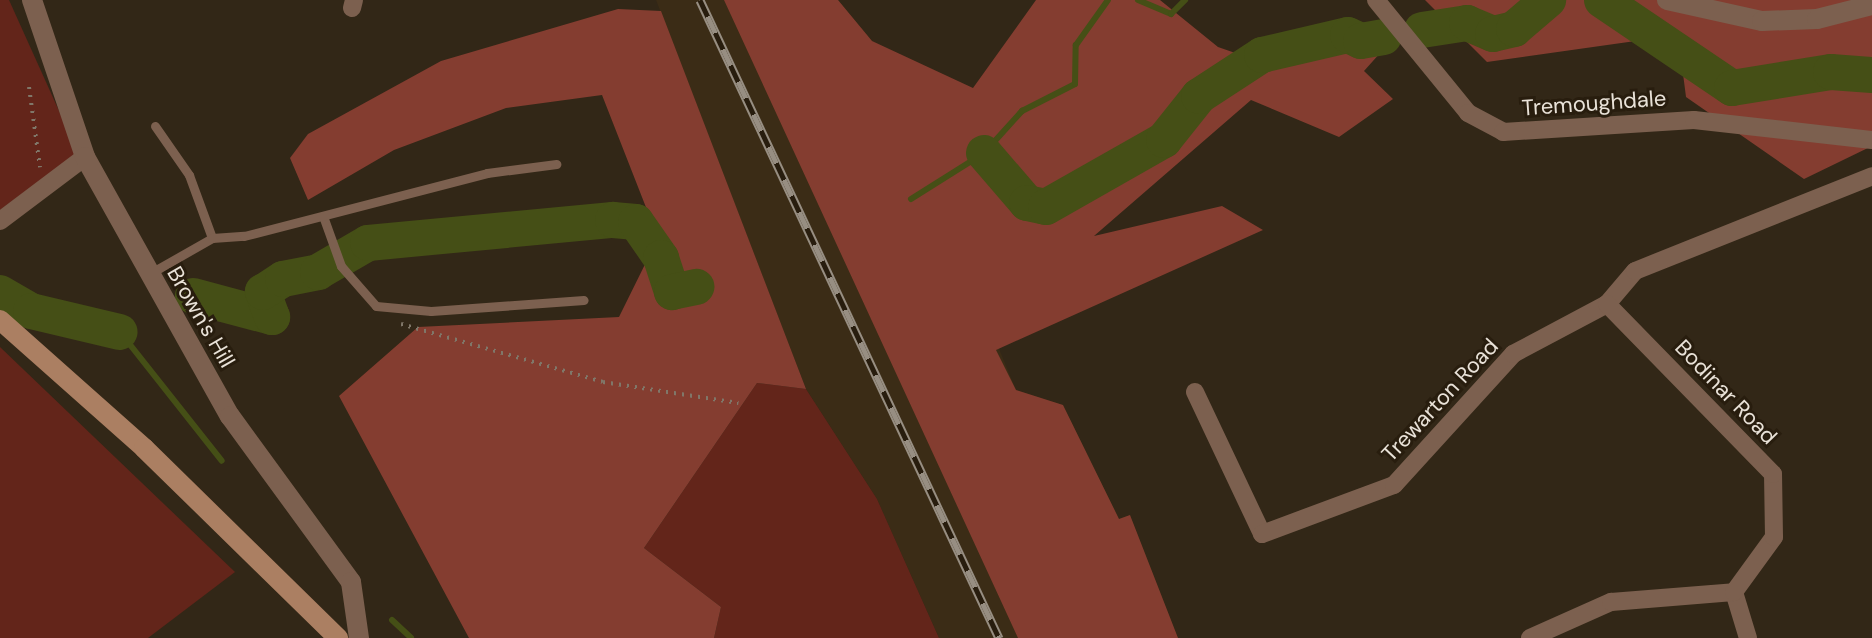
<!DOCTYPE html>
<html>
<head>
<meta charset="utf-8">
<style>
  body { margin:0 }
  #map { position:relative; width:1872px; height:638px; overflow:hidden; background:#322717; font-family:"DM Sans",sans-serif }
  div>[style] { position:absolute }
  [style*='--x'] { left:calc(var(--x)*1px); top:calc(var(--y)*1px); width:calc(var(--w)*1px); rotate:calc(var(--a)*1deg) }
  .built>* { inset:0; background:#3b2c16 }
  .green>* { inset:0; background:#63251a }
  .forest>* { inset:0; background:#843d30 }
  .stream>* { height:6px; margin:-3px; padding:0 3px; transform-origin:3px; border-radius:3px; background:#454f16 }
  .river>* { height:36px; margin:-18px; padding:0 18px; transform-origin:18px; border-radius:18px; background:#454f16 }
  .path>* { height:4px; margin-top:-2px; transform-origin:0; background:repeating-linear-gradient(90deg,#807769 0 2px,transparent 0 8px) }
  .service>* { height:9px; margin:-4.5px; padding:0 4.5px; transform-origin:4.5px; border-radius:4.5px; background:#7c604f }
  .minor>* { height:18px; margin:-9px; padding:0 9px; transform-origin:9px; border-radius:9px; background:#7c604f }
  .tertiary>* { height:20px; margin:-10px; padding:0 10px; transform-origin:10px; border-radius:10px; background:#7c604f }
  .secondary>* { height:20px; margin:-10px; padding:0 10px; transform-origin:10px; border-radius:10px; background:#ab7f62 }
  .rail>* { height:9px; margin-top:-4.5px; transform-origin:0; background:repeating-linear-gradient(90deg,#281d0e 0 18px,#978e82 0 36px); box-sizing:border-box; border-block:2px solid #978e82 }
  span { translate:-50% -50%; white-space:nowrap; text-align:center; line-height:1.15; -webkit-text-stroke:6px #281d0e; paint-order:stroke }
  .street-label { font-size:22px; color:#e9e2d8 }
</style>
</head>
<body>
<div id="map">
  <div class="built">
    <div style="clip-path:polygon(656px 0,838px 0,872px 41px,1016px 390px,1063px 405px,1119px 519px,1130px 515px,1178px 638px,939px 638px,877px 499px,806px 389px)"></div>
  </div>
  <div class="green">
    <div style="clip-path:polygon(0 0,9px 0,78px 153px,0 210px)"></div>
    <div style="clip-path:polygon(0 347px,235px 572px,148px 638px,0 638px)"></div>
    <div style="clip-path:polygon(757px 383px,806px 389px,877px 499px,939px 638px,714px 638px,721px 607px,644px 548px)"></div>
  </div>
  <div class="forest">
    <div style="clip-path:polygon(724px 0,838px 0,872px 41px,973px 88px,1036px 0,1160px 0,1218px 47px,1241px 55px,1375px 28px,1390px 42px,1364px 71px,1393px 99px,1339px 137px,1251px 100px,1094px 236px,1222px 206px,1263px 230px,996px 350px,1016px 390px,1063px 405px,1119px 519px,1130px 515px,1178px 638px,1018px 638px)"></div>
    <div style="clip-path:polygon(1425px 0,1872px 0,1872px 146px,1804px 179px,1686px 97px,1678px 35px,1487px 62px)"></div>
    <div style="clip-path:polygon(618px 9px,661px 11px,806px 389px,757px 383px,644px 548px,721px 607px,714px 638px,469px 638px,339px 396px,418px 327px,619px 317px,658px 238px,602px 95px,506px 108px,394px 150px,308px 200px,290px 158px,308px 134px,441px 61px)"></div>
  </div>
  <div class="stream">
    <div style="--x:1138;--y:0;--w:36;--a:23"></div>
    <div style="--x:1171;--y:14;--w:20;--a:-45"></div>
    <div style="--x:911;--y:199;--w:86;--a:-32.2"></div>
    <div style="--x:984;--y:153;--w:57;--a:-47.9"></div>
    <div style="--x:1022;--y:111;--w:59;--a:-27"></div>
    <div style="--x:1075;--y:84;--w:39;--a:-89"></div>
    <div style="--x:1076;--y:45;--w:55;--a:-54.6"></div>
    <div style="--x:120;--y:332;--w:164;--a:51.7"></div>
    <div style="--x:392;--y:620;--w:26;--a:43"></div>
  </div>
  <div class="river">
    <div style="--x:1602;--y:0;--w:157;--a:34.1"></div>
    <div style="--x:1732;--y:88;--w:100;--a:-9.2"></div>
    <div style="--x:1831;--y:72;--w:41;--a:4.2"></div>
    <div style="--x:1422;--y:30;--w:46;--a:-8.8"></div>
    <div style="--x:1467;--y:23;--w:28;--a:23"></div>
    <div style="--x:1493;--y:34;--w:22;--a:-13"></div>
    <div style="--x:1514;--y:29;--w:45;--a:-40.5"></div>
    <div style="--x:984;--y:153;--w:66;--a:49.3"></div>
    <div style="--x:1027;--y:203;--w:19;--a:12"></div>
    <div style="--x:1046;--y:207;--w:136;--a:-29.6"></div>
    <div style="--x:1164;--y:140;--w:56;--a:-51.5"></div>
    <div style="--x:1199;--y:96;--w:75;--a:-33.1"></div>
    <div style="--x:1262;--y:55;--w:88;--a:-13.1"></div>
    <div style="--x:1348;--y:35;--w:14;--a:25"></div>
    <div style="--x:1361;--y:41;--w:23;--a:-10"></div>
    <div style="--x:0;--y:293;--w:36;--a:30"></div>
    <div style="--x:31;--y:311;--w:91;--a:13.3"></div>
    <div style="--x:193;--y:296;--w:82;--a:14.9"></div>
    <div style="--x:272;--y:317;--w:27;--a:-110"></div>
    <div style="--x:263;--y:292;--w:24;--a:-33"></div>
    <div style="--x:283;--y:279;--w:36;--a:-11"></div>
    <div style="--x:318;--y:272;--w:58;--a:-30.1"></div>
    <div style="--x:368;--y:243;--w:246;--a:-5.4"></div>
    <div style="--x:613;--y:220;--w:23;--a:5"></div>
    <div style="--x:636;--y:222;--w:44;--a:55.2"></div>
    <div style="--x:661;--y:258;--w:36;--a:72"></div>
    <div style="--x:672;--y:292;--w:25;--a:-12"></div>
  </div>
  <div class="path">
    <div style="--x:29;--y:87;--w:81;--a:82.2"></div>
    <div style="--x:401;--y:324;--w:210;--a:16"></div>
    <div style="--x:603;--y:382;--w:137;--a:8.8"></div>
  </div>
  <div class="service">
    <div style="--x:155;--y:126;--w:60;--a:55.2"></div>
    <div style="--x:189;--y:175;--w:67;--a:69.9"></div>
    <div style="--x:323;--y:216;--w:53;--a:70.2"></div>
    <div style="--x:341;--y:266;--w:53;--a:48.8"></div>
    <div style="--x:376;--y:306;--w:55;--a:5.2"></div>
    <div style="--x:431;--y:311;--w:153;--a:-4.1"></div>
    <div style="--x:149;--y:274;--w:73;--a:-29.7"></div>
    <div style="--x:212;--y:238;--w:32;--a:-4"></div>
    <div style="--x:244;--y:236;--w:251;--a:-14.5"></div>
    <div style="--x:487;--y:173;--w:70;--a:-7.4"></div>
  </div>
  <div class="minor">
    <div style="--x:1376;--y:0;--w:146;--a:50.8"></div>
    <div style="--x:1468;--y:113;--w:40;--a:28"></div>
    <div style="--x:1503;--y:132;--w:191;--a:-3.6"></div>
    <div style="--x:1694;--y:120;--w:179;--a:6.4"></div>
    <div style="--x:352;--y:8;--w:8;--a:-76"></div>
    <div style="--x:0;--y:221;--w:106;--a:-37"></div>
    <div style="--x:1195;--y:392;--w:157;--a:64.7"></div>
    <div style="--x:1262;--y:534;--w:141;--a:-20.4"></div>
    <div style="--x:1394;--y:485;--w:177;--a:-47.7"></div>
    <div style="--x:1513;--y:354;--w:106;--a:-28"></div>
    <div style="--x:1607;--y:304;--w:43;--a:-49.7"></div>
    <div style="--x:1635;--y:271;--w:255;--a:-21.8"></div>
    <div style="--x:1734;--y:592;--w:48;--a:73.1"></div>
    <div style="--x:1530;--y:638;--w:89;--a:-24"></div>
    <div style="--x:1611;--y:602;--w:123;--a:-4.6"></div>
    <div style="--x:1734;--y:592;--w:68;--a:-54"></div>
    <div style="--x:1774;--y:537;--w:63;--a:-90.9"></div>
    <div style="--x:1773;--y:474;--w:238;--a:-134.3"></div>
  </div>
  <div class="tertiary">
    <div style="--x:32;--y:0;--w:166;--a:71.3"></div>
    <div style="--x:85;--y:157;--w:297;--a:60.8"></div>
    <div style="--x:230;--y:416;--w:205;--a:53.9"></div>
    <div style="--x:351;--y:582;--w:57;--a:81.9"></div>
    <div style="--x:1667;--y:0;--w:97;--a:12.5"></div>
    <div style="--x:1762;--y:21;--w:55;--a:-2.1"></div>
    <div style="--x:1817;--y:19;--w:57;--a:-14.3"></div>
  </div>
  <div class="secondary">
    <div style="--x:0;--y:320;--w:193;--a:41.6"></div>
    <div style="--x:144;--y:448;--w:272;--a:44.4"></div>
  </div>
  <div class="rail">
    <div style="--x:700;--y:0;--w:705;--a:64.89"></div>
  </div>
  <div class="street-label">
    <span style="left:1594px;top:103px;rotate:-4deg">Tremoughdale</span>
    <span style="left:201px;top:317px;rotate:60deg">Brown's Hill</span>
    <span style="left:1726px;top:392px;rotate:46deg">Bodinar Road</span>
    <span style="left:1440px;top:400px;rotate:-47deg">Trewarton Road</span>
  </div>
</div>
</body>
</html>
